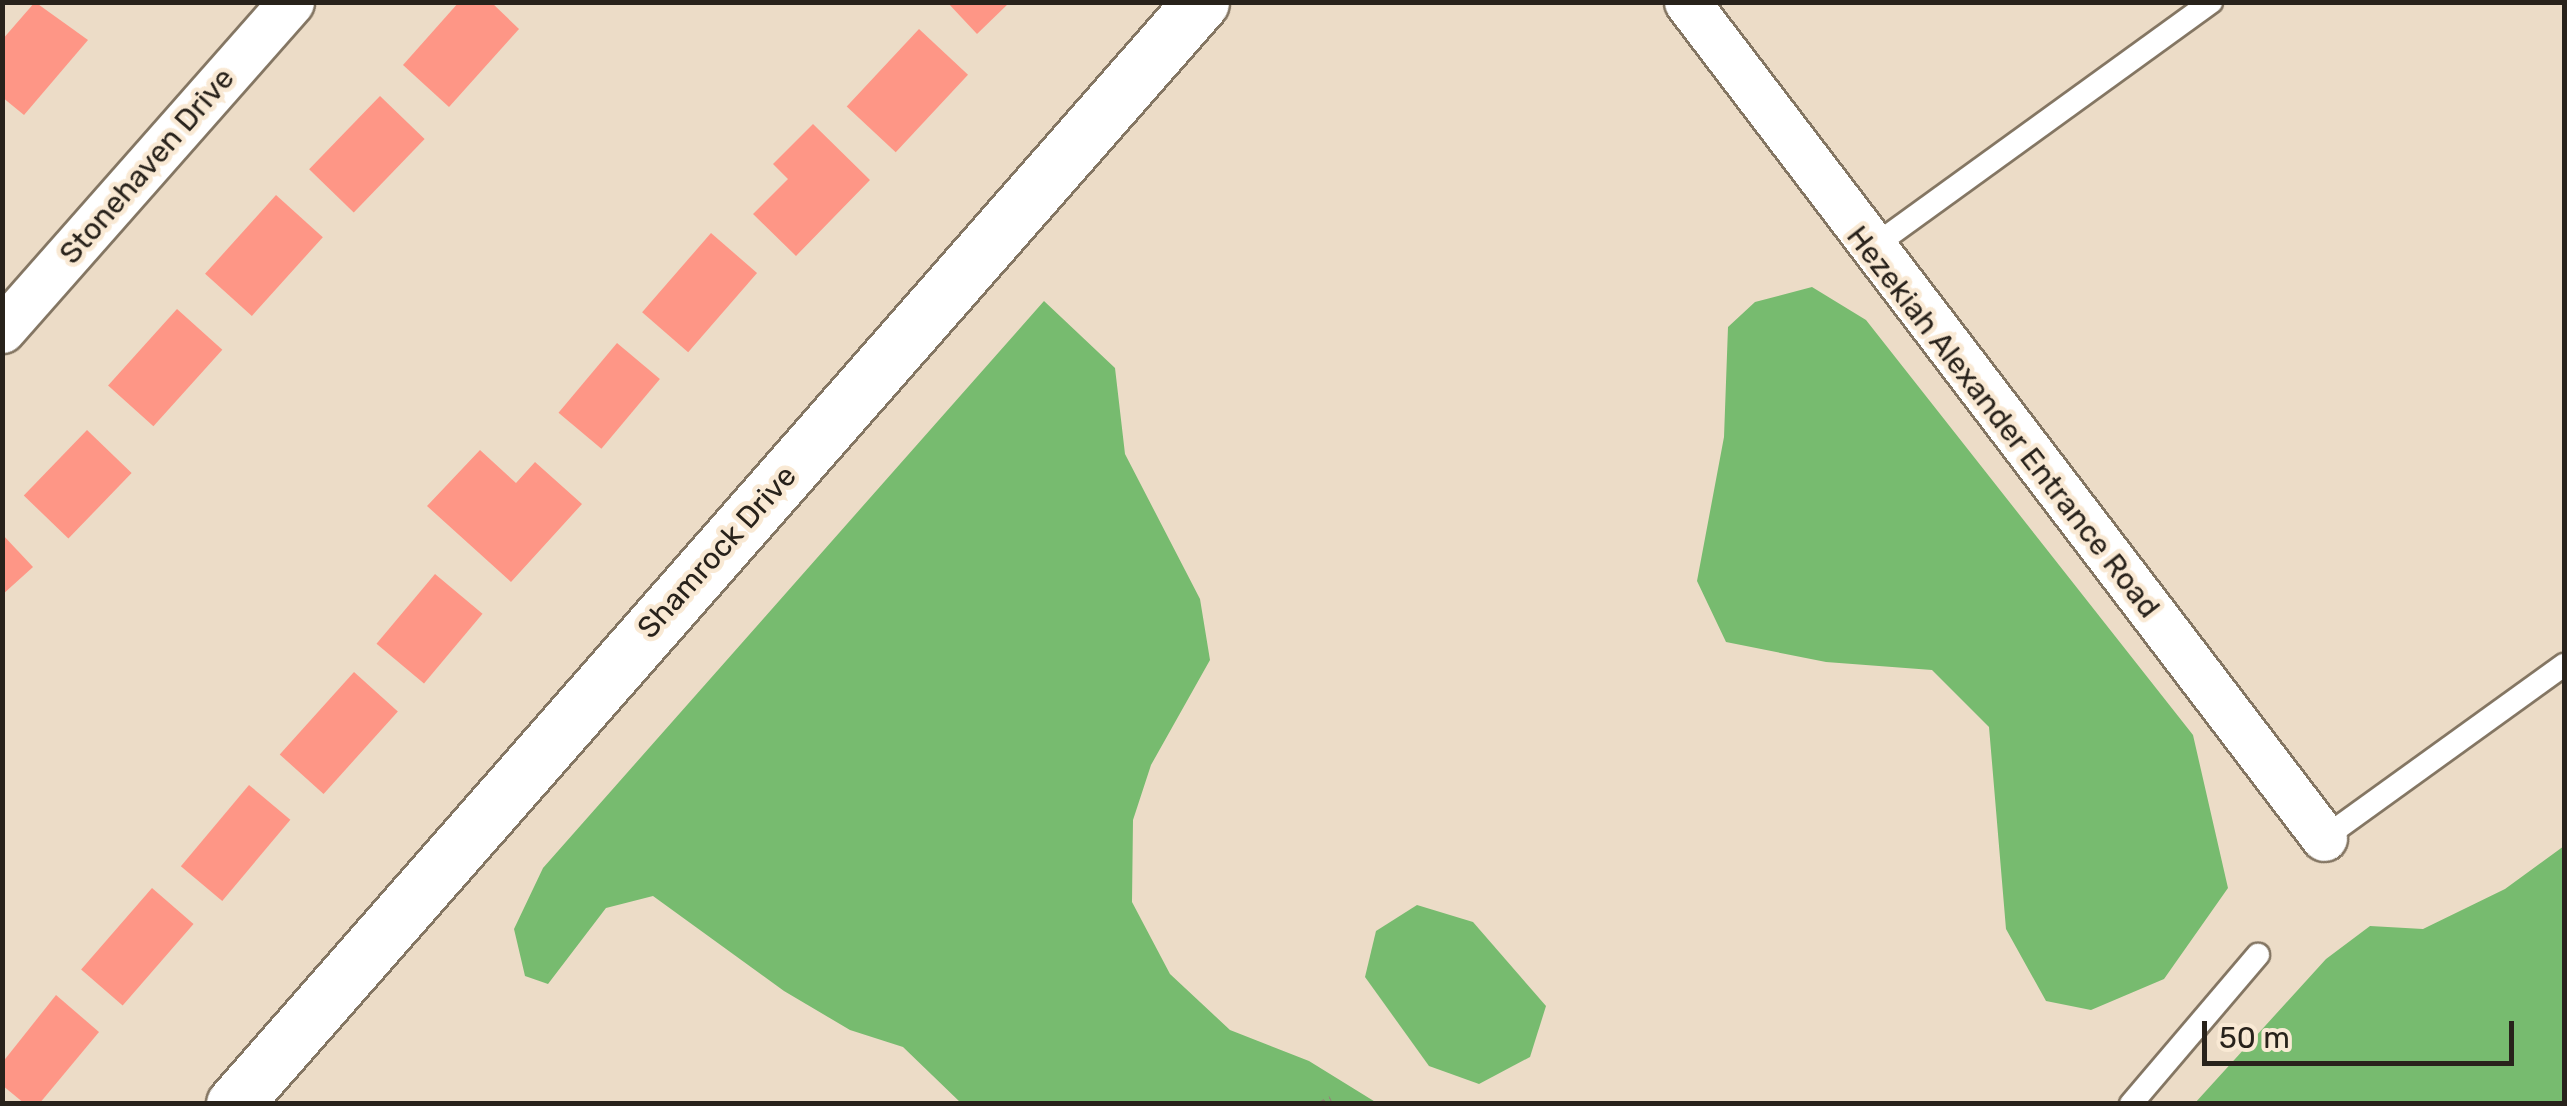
<!DOCTYPE html>
<html>
<head>
<meta charset="utf-8">
<style>
  body { margin:0 }
  #map { position:relative; width:2567px; height:1106px; overflow:hidden; background:#ecdcc7; font-family:Rubik,sans-serif }
  div>[style] { position:absolute }
  [style*='--x'] { left:calc(var(--x)*1px); top:calc(var(--y)*1px); width:calc(var(--w)*1px); rotate:calc(var(--a)*1deg) }
  .forest>* { inset:0; background:#77bb6f }
  .building>* { inset:0; background:#fe9686; transform-origin:0 0 }
  .path>* { height:6px; margin-top:-3px; transform-origin:0; background:repeating-linear-gradient(90deg,#928778 0 5px,transparent 0 10px) }
  .roads { filter:drop-shadow(2px 0 #847663) drop-shadow(-2px 0 #847663) drop-shadow(0 2px #847663) drop-shadow(0 -2px #847663) }
  .lane>* { height:22px; margin:-11px; padding:0 11px; transform-origin:11px; border-radius:11px; background:#fff }
  .street>* { height:45px; margin:-22.5px; padding:0 22.5px; transform-origin:22.5px; border-radius:22.5px; background:#fff }
  .secondary>* { height:55px; margin:-27.5px; padding:0 27.5px; transform-origin:27.5px; border-radius:27.5px; background:#fff }
  span { translate:-50% -50%; white-space:nowrap; text-align:center; line-height:1.15; -webkit-text-stroke:9px #f9e9d4; paint-order:stroke }
  .street-label { font-size:30px; color:#28221b }
  .frame { position:absolute; inset:0; border:5px solid #28221b; pointer-events:none }
  .scale { position:absolute; left:2202px; top:1021px; width:312px; height:45px; box-sizing:border-box; border:5px solid #28221b; border-top:0; padding-left:12px; font-size:30px; line-height:35px; white-space:nowrap; color:#28221b; -webkit-text-stroke:8px #f9e9d4; paint-order:stroke }
</style>
</head>
<body>
<div id="map">
  <div class="forest">
    <div style="clip-path:polygon(1812px 287px,1866px 320px,2193px 735px,2228px 888px,2164px 979px,2091px 1010px,2046px 1001px,2006px 929px,1989px 727px,1932px 670px,1826px 662px,1726px 642px,1697px 581px,1724px 437px,1728px 327px,1755px 302px)"></div>
    <div style="clip-path:polygon(1044px 301px,1115px 368px,1125px 454px,1200px 599px,1210px 660px,1151px 765px,1133px 820px,1132px 902px,1170px 974px,1230px 1030px,1309px 1061px,1377px 1103px,961px 1103px,903px 1047px,850px 1030px,784px 991px,653px 896px,606px 908px,548px 984px,525px 976px,514px 929px,543px 868px)"></div>
    <div style="clip-path:polygon(2564px 846px,2564px 1103px,2195px 1103px,2326px 959px,2370px 926px,2423px 929px,2505px 889px)"></div>
    <div style="clip-path:polygon(1417px 905px,1473px 922px,1546px 1006px,1530px 1057px,1479px 1084px,1429px 1066px,1365px 977px,1376px 931px)"></div>
  </div>
  <div class="building">
    <div style="clip-path:polygon(35px 2px,88px 40px,24px 115px,2px 97px,2px 40px)"></div>
    <div style="clip-path:polygon(459px 2px,491px 2px,519px 29px,449px 107px,403px 65px)"></div>
    <div style="clip-path:polygon(947px 2px,1010px 2px,977px 34px)"></div>
    <div style="left:919px;top:29px;width:67px;height:106px;rotate:43deg"></div>
    <div style="left:380px;top:96px;width:62px;height:102px;rotate:44deg"></div>
    <div style="clip-path:polygon(813px 124px,870px 180px,796px 256px,753px 214px,788px 179px,773px 164px)"></div>
    <div style="left:276px;top:195px;width:63px;height:106px;rotate:42deg"></div>
    <div style="left:711px;top:233px;width:61px;height:105px;rotate:41deg"></div>
    <div style="left:177px;top:309px;width:61px;height:103px;rotate:42deg"></div>
    <div style="left:617px;top:343px;width:56px;height:91px;rotate:40deg"></div>
    <div style="left:87px;top:430px;width:62px;height:91px;rotate:44deg"></div>
    <div style="clip-path:polygon(480px 450px,516px 483px,535px 462px,582px 504px,511px 582px,427px 506px)"></div>
    <div style="clip-path:polygon(2px 534px,33px 567px,2px 595px)"></div>
    <div style="left:435px;top:574px;width:62px;height:91px;rotate:40deg"></div>
    <div style="left:354px;top:672px;width:59px;height:111px;rotate:42deg"></div>
    <div style="left:249px;top:785px;width:54px;height:106px;rotate:40deg"></div>
    <div style="left:152px;top:888px;width:55px;height:108px;rotate:41deg"></div>
    <div style="clip-path:polygon(56px 995px,99px 1032px,39px 1104px,25px 1104px,2px 1085px,2px 1063px)"></div>
  </div>
  <div class="path">
    <div style="--x:1321;--y:1104;--w:11;--a:-27"></div>
  </div>
  <div class="roads">
    <div class="lane">
      <div style="--x:1870;--y:249;--w:421;--a:-35.9"></div>
      <div style="--x:2324;--y:838;--w:296;--a:-35.8"></div>
      <div style="--x:2131;--y:1104;--w:196;--a:-49.6"></div>
    </div>
    <div class="street">
      <div style="--x:1687;--y:2;--w:1051;--a:52.69"></div>
      <div style="--x:2;--y:330;--w:437;--a:-48.6"></div>
    </div>
    <div class="secondary">
      <div style="--x:234;--y:1104;--w:1466;--a:-48.73"></div>
    </div>
  </div>
  <div class="street-label">
    <span style="left:147px;top:166px;rotate:-49deg">Stonehaven Drive</span>
    <span style="left:2003px;top:422px;rotate:52deg">Hezekiah Alexander Entrance Road</span>
    <span style="left:717px;top:552px;rotate:-48deg">Shamrock Drive</span>
  </div>
  <div class="frame"></div>
  <div class="scale">50 m</div>
</div>
</body>
</html>
